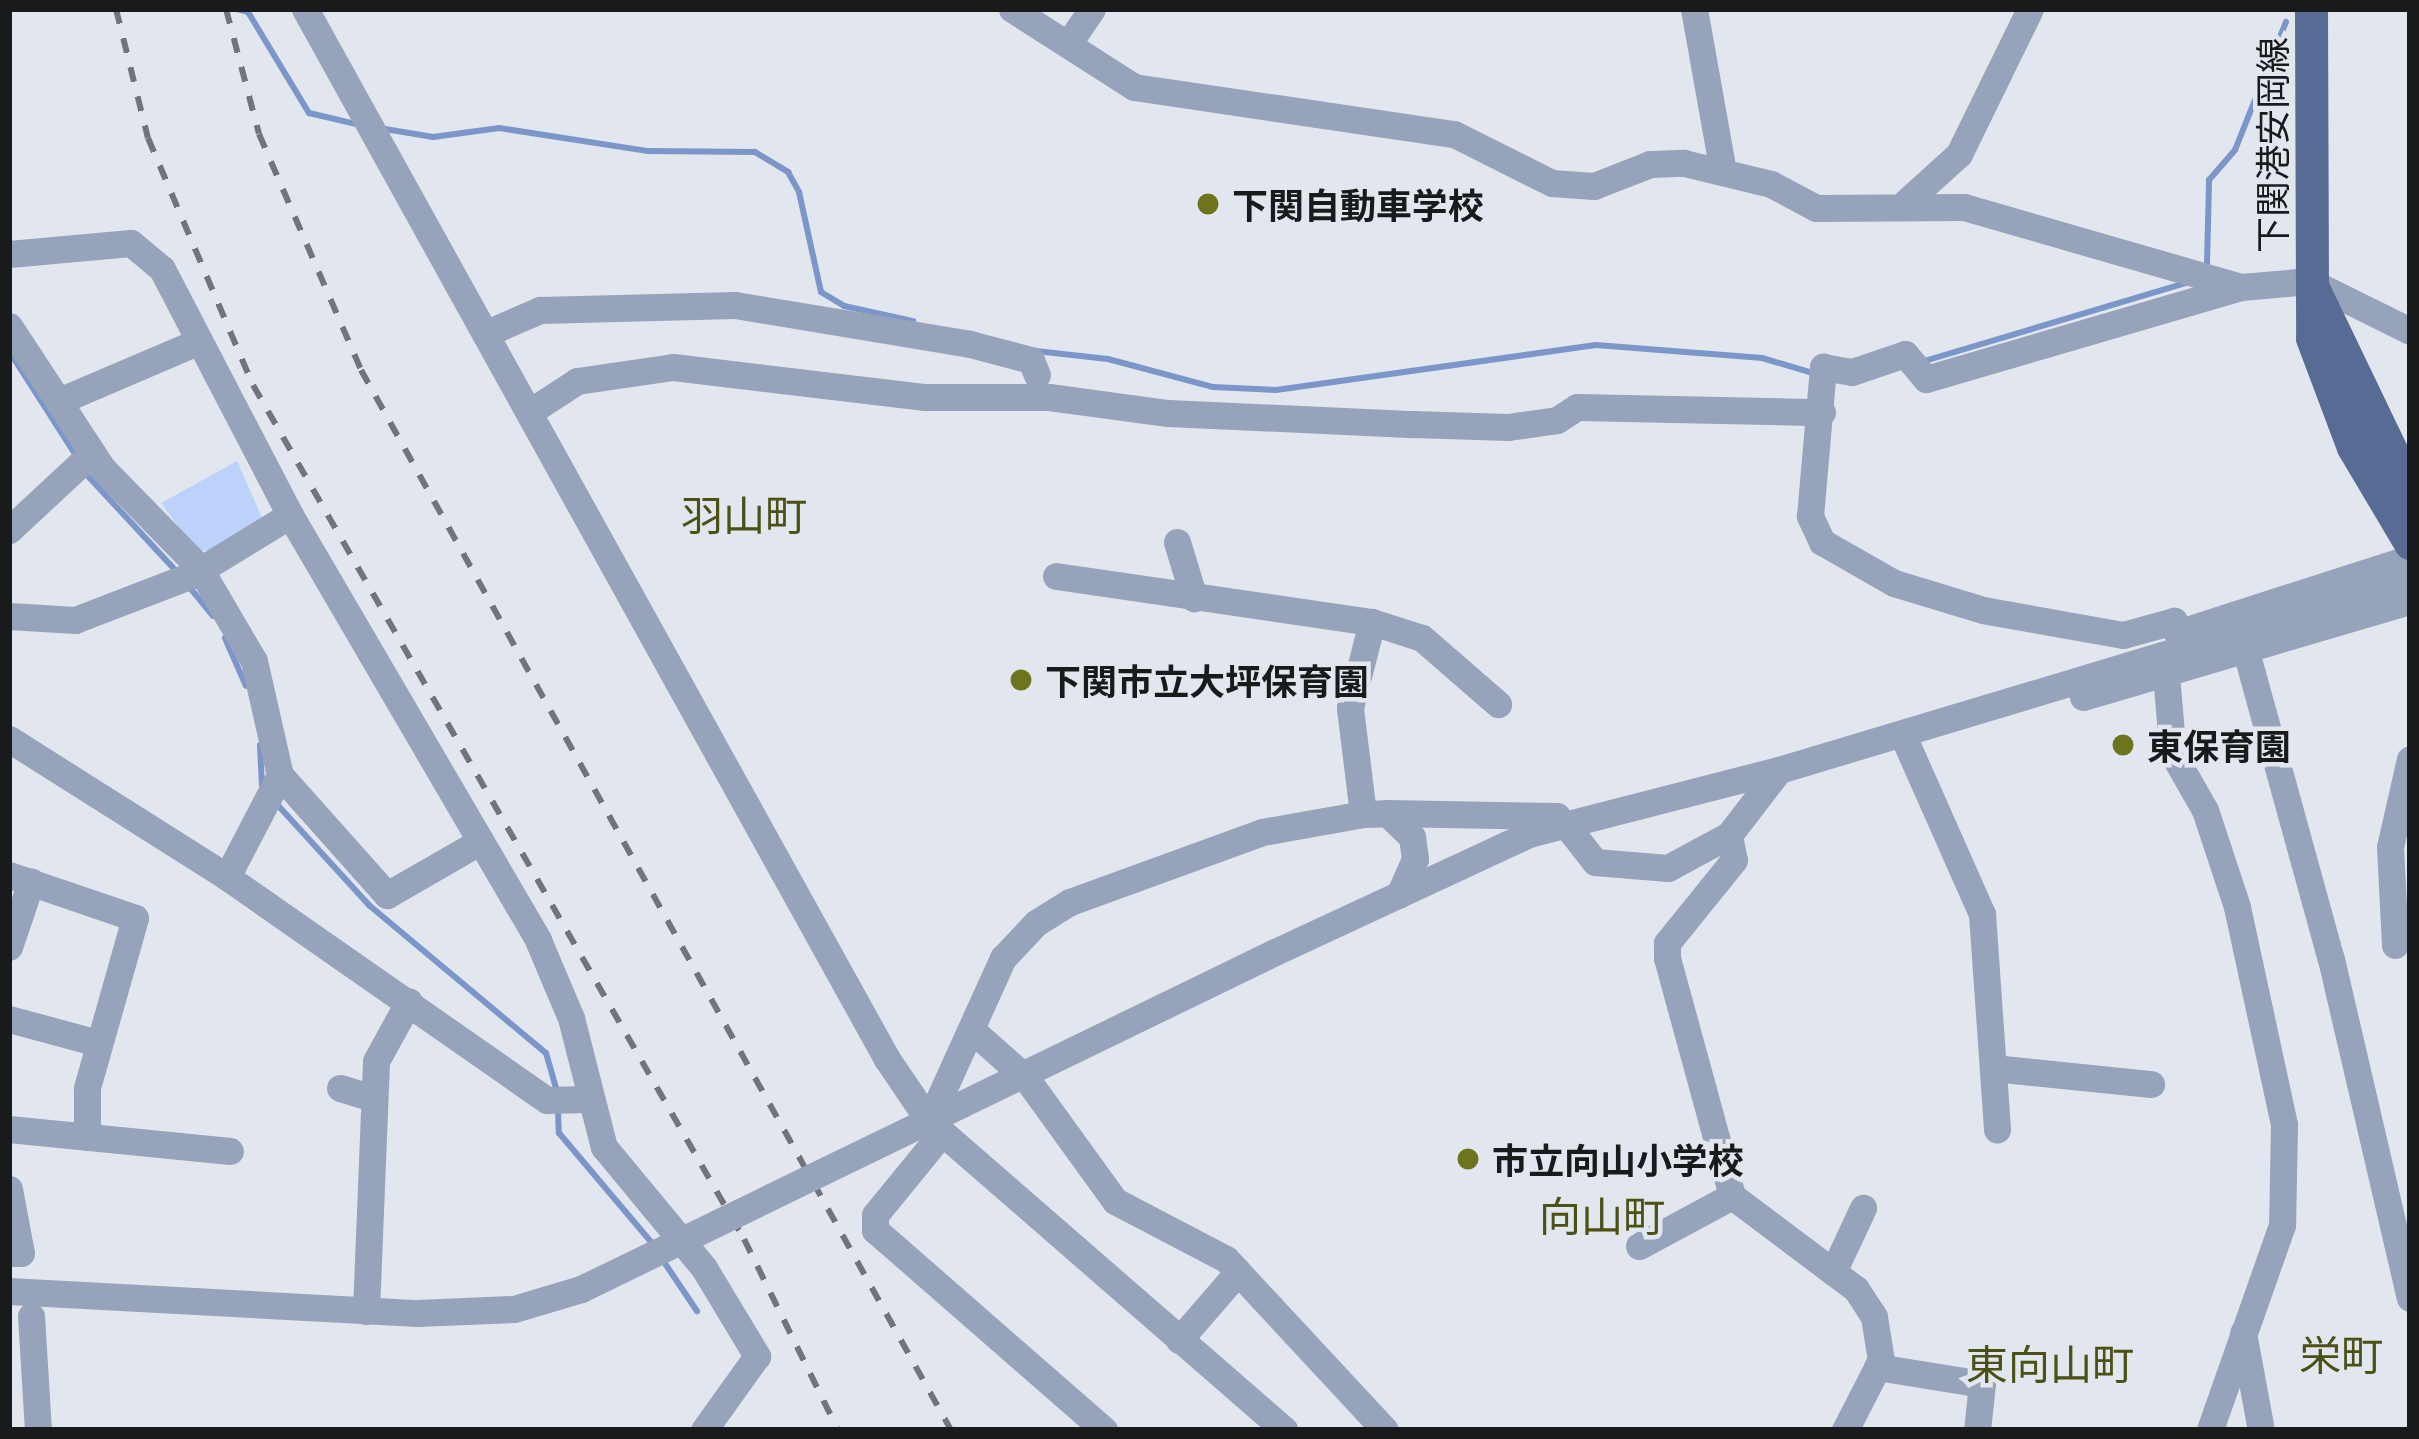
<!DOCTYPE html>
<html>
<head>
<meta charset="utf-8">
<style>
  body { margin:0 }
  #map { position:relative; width:2419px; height:1439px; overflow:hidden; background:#e2e6ee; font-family:Literata,"Noto Sans JP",serif }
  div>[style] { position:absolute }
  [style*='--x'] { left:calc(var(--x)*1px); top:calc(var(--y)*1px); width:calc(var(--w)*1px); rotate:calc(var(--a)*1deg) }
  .green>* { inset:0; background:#bdd2fb }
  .stream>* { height:6px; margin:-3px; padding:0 3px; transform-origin:3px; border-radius:3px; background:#7c96c9 }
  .minor>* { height:27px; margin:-13.5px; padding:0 13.5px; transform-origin:13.5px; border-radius:13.5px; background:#97a3bb }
  .major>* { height:33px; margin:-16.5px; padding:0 16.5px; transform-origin:16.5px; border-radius:16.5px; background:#576b95 }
  .rail>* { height:6px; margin-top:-3px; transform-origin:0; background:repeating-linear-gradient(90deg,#717478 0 15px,transparent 0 30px) }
  .minor-bridge>* { height:27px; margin:-13.5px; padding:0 13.5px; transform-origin:13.5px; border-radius:13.5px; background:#97a3bb }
  .dots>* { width:33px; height:33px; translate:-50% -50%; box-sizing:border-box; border:6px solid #e2e6ee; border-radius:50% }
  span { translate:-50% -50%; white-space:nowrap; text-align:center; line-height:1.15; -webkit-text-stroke:9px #e2e6ee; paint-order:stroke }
  .street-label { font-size:36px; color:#181a1c }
  .poi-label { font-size:36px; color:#181a1c; font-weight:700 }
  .left { translate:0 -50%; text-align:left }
  .quarter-label { font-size:42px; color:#4b5015 }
  .frame { position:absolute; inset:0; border:12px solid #181a1c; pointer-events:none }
</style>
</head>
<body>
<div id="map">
  <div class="green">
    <div style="clip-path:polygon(237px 461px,263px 520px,209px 551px,196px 550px,161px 503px)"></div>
  </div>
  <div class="stream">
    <div style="--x:237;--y:9;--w:11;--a:15"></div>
    <div style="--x:248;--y:12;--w:118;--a:58.9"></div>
    <div style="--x:309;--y:113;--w:52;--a:13.2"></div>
    <div style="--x:379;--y:128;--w:55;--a:9.5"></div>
    <div style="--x:433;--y:137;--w:67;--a:-7.8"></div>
    <div style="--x:499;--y:128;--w:151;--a:8.8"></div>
    <div style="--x:648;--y:151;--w:107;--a:0.5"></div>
    <div style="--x:755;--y:152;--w:39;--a:31"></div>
    <div style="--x:788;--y:172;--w:23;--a:61"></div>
    <div style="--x:799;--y:192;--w:102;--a:77.6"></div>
    <div style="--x:821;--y:292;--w:27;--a:31"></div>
    <div style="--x:844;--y:306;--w:71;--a:12.3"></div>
    <div style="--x:2207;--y:264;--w:84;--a:-88.6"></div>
    <div style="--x:2209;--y:180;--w:40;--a:-49"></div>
    <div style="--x:2235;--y:150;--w:138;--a:-68.3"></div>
    <div style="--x:9;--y:351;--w:126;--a:57.3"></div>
    <div style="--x:1036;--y:351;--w:72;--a:6.3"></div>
    <div style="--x:1108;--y:359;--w:109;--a:14.9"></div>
    <div style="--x:1213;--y:387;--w:63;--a:2.7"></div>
    <div style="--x:1276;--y:390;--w:323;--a:-8"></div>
    <div style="--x:1596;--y:345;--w:167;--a:4.5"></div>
    <div style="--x:1762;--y:358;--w:56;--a:16.5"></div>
    <div style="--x:1921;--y:362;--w:281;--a:-16.6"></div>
    <div style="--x:86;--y:474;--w:137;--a:47.1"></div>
    <div style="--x:187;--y:584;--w:41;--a:50.9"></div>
    <div style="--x:225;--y:638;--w:52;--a:66.4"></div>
    <div style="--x:260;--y:745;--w:41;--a:87.2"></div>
    <div style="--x:274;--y:801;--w:142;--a:47.6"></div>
    <div style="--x:370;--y:906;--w:229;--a:39.9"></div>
    <div style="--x:546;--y:1053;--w:40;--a:74"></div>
    <div style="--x:558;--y:1110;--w:23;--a:88"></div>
    <div style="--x:559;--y:1133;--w:144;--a:49.8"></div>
    <div style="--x:662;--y:1259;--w:63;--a:56.1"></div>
  </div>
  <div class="minor">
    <div style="--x:305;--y:9;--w:1201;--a:61"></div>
    <div style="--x:887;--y:1059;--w:75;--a:55.9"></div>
    <div style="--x:929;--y:1121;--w:471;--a:41"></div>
    <div style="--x:1012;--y:9;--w:145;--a:32.6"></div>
    <div style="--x:1134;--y:87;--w:323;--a:8.4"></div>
    <div style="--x:1454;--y:134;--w:110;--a:26.6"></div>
    <div style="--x:1552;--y:183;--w:42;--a:4.1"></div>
    <div style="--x:1594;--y:186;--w:60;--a:-21.4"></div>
    <div style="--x:1650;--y:164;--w:34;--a:-2"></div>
    <div style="--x:1684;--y:163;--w:89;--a:13.6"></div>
    <div style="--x:1771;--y:184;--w:51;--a:28.1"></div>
    <div style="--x:1816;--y:208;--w:148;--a:-0.4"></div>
    <div style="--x:1964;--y:207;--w:288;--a:16.1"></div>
    <div style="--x:1694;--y:9;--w:165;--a:79.9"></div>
    <div style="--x:1068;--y:44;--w:42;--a:-55.6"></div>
    <div style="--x:1906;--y:202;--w:72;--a:-42.2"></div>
    <div style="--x:1959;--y:154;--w:161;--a:-63.9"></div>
    <div style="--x:9;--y:254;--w:122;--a:-5.2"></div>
    <div style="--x:131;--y:243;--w:40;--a:40"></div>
    <div style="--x:162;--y:269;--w:277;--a:62.5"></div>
    <div style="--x:290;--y:515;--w:492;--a:59.7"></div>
    <div style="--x:538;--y:940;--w:85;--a:67.1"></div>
    <div style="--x:571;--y:1018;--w:133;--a:75.7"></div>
    <div style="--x:604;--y:1147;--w:157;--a:50.4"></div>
    <div style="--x:704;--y:1268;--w:103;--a:58.9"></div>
    <div style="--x:757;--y:1356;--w:91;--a:125.6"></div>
    <div style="--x:9;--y:326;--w:171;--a:56.7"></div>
    <div style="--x:103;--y:469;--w:137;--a:45.6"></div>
    <div style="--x:199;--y:567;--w:109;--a:59.7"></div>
    <div style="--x:254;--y:661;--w:117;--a:77.2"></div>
    <div style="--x:280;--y:775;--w:115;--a:117.5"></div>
    <div style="--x:487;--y:333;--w:58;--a:-23.5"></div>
    <div style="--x:540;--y:310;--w:195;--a:-1.5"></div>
    <div style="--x:735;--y:305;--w:238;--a:9.4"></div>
    <div style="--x:970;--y:344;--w:63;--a:14.7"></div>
    <div style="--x:1031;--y:360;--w:16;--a:68"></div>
    <div style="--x:59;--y:401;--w:150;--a:-23.1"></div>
    <div style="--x:531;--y:411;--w:55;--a:-33.1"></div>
    <div style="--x:577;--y:381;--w:97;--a:-8.3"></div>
    <div style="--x:673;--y:367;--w:254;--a:6.8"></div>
    <div style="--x:925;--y:397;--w:124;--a:0"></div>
    <div style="--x:1049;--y:397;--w:120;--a:7.7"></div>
    <div style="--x:1168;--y:413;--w:246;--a:2.6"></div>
    <div style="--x:1414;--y:424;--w:94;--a:1.8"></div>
    <div style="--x:1508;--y:427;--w:49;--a:-8.1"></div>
    <div style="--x:1557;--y:420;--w:24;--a:-33"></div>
    <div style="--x:1577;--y:407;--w:245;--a:1.2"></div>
    <div style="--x:9;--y:530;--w:113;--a:-42.9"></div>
    <div style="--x:1177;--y:542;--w:59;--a:73.1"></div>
    <div style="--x:1056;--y:576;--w:319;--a:8.3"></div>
    <div style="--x:1372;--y:622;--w:52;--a:17.7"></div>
    <div style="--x:1422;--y:638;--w:101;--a:41"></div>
    <div style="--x:9;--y:616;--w:66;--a:3.5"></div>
    <div style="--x:75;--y:620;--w:125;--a:-21"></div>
    <div style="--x:192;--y:575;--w:115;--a:-31.5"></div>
    <div style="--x:2177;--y:633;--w:245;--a:-17.8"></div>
    <div style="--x:2178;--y:633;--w:13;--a:-108"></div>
    <div style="--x:2174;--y:621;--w:53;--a:164.6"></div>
    <div style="--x:2123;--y:635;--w:142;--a:-169.9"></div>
    <div style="--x:1983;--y:610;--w:93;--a:-163.1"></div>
    <div style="--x:1894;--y:583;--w:83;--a:-150.3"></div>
    <div style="--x:1822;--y:542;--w:29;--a:-115"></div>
    <div style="--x:1810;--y:516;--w:150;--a:-85"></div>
    <div style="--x:1823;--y:367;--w:29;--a:10"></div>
    <div style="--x:1852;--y:372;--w:56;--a:-18.8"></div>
    <div style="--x:1905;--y:354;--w:33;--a:50"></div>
    <div style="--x:1926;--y:379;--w:328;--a:-16.3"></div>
    <div style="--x:2241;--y:287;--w:68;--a:-5"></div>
    <div style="--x:2309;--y:281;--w:113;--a:26.3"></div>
    <div style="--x:2247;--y:655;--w:315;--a:74.6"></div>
    <div style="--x:2331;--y:959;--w:348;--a:76.9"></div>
    <div style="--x:2166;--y:676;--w:78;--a:84.9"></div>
    <div style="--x:2173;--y:754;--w:64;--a:60.3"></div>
    <div style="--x:2205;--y:810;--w:102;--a:71.7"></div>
    <div style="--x:2237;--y:907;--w:223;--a:77.8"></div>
    <div style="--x:2284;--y:1125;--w:100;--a:91.1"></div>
    <div style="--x:2282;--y:1225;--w:217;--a:109.4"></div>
    <div style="--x:2083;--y:697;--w:341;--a:-16.4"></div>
    <div style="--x:1904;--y:738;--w:193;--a:66.1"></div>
    <div style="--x:1982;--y:914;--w:216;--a:86"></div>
    <div style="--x:9;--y:739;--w:258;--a:32.3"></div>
    <div style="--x:227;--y:877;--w:390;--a:34.9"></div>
    <div style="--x:547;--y:1100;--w:40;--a:-1.4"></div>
    <div style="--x:280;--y:775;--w:161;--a:48.3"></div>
    <div style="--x:387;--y:895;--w:108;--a:-29.9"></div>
    <div style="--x:1387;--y:813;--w:170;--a:1"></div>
    <div style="--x:1363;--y:814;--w:107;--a:-97"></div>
    <div style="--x:1350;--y:708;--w:89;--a:-75.7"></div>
    <div style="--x:1566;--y:825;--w:47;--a:51.9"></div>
    <div style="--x:1595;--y:862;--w:73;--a:4.7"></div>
    <div style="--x:1668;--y:868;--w:69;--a:-28.4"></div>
    <div style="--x:1729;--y:835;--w:82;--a:-52.4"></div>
    <div style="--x:1729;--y:835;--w:25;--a:79"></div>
    <div style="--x:1734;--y:860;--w:107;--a:128.9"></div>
    <div style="--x:1667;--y:943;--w:15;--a:90"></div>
    <div style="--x:1667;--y:958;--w:247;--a:74.7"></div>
    <div style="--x:1732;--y:1196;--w:155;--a:36.9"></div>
    <div style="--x:1856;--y:1289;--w:33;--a:57"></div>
    <div style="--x:1874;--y:1317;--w:44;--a:80.8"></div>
    <div style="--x:1881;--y:1360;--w:79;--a:117.2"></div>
    <div style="--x:9;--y:875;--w:133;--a:18.8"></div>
    <div style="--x:135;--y:918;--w:177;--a:105.8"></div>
    <div style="--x:87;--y:1088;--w:49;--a:90"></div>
    <div style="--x:2395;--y:945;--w:98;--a:-92.9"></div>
    <div style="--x:2390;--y:847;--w:90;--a:-77.2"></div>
    <div style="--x:9;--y:947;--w:69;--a:-71.3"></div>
    <div style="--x:1275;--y:952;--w:280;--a:-24.9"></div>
    <div style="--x:1529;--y:834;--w:258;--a:-14.4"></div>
    <div style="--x:1779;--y:770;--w:447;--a:-16.7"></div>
    <div style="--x:9;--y:1019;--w:92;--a:15.1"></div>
    <div style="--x:973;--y:1031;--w:71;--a:41.6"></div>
    <div style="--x:1026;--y:1078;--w:152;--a:54.1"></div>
    <div style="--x:1115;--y:1201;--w:125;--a:27.6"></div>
    <div style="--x:1226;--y:1259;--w:233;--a:47.1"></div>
    <div style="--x:1993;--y:1068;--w:159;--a:5.8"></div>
    <div style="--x:340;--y:1088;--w:34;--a:17"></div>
    <div style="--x:929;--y:1121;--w:179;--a:-65.6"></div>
    <div style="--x:1003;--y:958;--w:48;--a:-46.7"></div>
    <div style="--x:1036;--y:923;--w:40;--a:-32"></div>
    <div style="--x:1070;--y:902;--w:204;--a:-20"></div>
    <div style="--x:1262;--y:832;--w:103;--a:-10.1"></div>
    <div style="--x:1363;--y:814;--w:24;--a:-2"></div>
    <div style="--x:1387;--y:813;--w:35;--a:44"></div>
    <div style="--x:1412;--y:837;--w:22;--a:82"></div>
    <div style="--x:1415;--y:859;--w:39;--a:114"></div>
    <div style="--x:9;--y:1129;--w:222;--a:5.7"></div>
    <div style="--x:941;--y:1134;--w:104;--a:129.2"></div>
    <div style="--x:875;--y:1215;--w:15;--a:90"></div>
    <div style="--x:875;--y:1230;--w:304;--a:41.1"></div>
    <div style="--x:9;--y:1189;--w:65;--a:79.4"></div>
    <div style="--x:21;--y:1253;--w:12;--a:180"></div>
    <div style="--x:1639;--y:1246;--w:106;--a:-28.3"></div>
    <div style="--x:1833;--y:1272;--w:71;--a:-64.9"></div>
    <div style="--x:9;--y:1291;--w:409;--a:3.1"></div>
    <div style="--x:366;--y:1311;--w:250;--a:-87.7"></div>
    <div style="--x:376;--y:1061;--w:68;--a:-61.2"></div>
    <div style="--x:31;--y:1316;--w:114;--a:86.5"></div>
    <div style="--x:2243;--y:1333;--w:99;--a:79.5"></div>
    <div style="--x:1179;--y:1340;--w:90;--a:-49.1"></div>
    <div style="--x:1877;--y:1367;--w:106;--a:9.2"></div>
    <div style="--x:1982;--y:1384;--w:46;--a:96.2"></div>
  </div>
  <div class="major">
    <div style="--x:2311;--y:9;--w:329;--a:89.8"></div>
    <div style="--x:2312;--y:338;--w:116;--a:69.4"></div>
    <div style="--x:2353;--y:447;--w:112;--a:59.3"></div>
    <div style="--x:2313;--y:288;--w:224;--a:64.3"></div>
  </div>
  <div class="rail">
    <div style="--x:116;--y:9;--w:133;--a:76.1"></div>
    <div style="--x:148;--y:138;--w:268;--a:67"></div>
    <div style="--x:253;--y:385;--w:985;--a:60.1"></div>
    <div style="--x:744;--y:1239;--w:213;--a:63.8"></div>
    <div style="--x:226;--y:9;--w:129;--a:75.2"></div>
    <div style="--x:259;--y:134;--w:257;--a:66.6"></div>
    <div style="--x:361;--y:370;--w:1213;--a:60.9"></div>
  </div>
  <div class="minor-bridge">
    <div style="--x:2207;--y:642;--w:213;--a:-17.8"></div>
    <div style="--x:417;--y:1313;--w:97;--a:-2.4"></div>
    <div style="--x:514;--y:1309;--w:70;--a:-16.6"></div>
    <div style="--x:581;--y:1289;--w:771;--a:-25.9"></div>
  </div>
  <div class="dots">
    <div style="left:1208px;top:204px;background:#6d741d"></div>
    <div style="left:1021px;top:680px;background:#6d741d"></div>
    <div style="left:2123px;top:745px;background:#6d741d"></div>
    <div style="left:1468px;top:1159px;background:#6d741d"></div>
  </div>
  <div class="street-label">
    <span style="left:2271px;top:145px;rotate:-90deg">下関港安岡線</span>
  </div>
  <div class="poi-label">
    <span class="left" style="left:1232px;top:204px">下関自動車学校</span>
    <span class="left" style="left:1045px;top:680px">下関市立大坪保育園</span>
    <span class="left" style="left:2147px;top:745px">東保育園</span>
    <span class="left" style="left:1492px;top:1159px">市立向山小学校</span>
  </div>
  <div class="quarter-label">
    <span style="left:744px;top:513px">羽山町</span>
    <span style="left:1602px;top:1214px">向山町</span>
    <span style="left:2341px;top:1353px">栄町</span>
    <span style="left:2050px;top:1362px">東向山町</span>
  </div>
  <div class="frame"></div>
</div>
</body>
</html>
